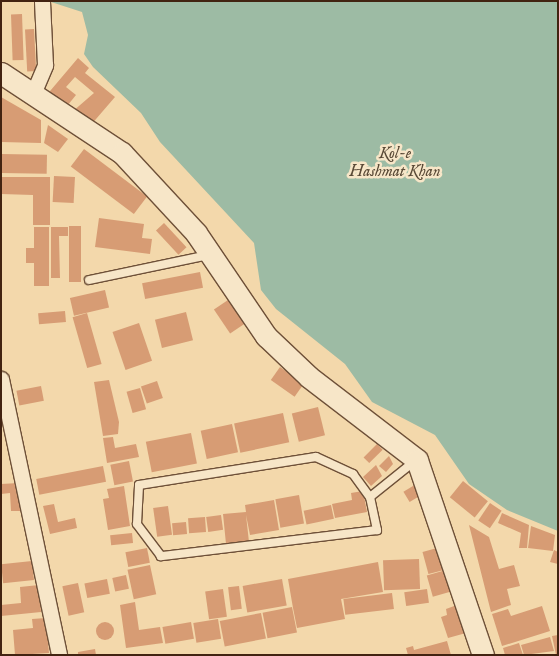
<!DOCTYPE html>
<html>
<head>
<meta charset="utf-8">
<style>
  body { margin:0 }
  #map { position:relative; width:559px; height:656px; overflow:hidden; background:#f3d8ab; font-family:"IM FELL English",serif }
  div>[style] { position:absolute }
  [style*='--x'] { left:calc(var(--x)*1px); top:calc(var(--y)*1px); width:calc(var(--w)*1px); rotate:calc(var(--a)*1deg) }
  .water>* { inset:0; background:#9dbba4 }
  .building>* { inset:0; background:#d79c74; transform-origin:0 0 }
  .round { border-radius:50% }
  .roads { filter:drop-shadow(1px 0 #6e5038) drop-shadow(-1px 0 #6e5038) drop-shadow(0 1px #6e5038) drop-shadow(0 -1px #6e5038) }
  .lane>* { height:8px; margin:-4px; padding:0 4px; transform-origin:4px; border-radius:4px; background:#f7e6c8 }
  .street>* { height:15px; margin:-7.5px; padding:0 7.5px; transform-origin:7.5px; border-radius:7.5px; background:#f7e6c8 }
  .secondary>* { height:21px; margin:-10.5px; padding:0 10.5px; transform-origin:10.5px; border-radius:10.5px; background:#f7e6c8 }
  span { translate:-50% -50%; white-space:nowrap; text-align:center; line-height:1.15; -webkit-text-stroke:5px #f7e6c8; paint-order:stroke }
  .water-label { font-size:16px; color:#594936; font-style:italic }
  .frame { position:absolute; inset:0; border:2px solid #422311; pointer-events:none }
</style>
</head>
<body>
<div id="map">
  <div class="water">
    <div style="clip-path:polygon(48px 1px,558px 1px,558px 531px,507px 510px,469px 484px,435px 435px,372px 402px,345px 364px,276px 309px,261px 290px,254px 243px,160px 142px,141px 113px,93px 67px,84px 54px,88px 35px,82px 12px)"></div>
  </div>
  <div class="building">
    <div style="left:22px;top:14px;width:46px;height:11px;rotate:88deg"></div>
    <div style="left:34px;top:29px;width:42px;height:9px;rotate:87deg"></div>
    <div style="clip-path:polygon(78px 58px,89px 68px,85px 73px,115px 97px,90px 126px,72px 112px,94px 93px,75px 77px,66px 87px,76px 95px,63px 111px,45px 97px)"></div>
    <div style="clip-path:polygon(1px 97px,41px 120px,41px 143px,1px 142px)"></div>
    <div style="clip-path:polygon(48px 125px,68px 139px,58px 152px,44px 143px)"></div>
    <div style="left:84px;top:149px;width:79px;height:22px;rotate:37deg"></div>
    <div style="left:1px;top:154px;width:46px;height:19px;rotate:1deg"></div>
    <div style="left:54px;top:176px;width:21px;height:26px;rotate:3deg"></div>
    <div style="clip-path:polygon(1px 177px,50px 177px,50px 225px,33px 225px,33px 195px,1px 194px)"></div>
    <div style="clip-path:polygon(99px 218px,144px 224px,142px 238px,152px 239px,150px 254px,95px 247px)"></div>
    <div style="left:164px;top:223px;width:33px;height:11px;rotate:47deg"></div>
    <div style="left:69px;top:226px;width:12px;height:56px"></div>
    <div style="clip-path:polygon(34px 227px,49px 227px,49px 286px,34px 286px,34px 263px,26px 263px,26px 248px,34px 248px)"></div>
    <div style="clip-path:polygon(51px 227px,68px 227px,68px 236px,59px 236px,60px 278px,51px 278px)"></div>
    <div style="left:200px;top:272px;width:16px;height:59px;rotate:79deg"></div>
    <div style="left:105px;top:290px;width:18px;height:36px;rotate:77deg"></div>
    <div style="left:228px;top:300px;width:29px;height:17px;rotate:56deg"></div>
    <div style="left:65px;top:311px;width:11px;height:27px;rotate:85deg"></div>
    <div style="left:186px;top:312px;width:29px;height:32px;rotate:76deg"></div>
    <div style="left:87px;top:313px;width:53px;height:15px;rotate:74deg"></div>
    <div style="left:139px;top:323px;width:40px;height:28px;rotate:71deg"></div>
    <div style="left:280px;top:367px;width:29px;height:16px;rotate:35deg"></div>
    <div style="clip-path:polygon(109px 380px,119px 422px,118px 434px,103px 436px,94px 382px)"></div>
    <div style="left:157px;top:381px;width:18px;height:17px;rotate:71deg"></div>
    <div style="left:41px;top:386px;width:15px;height:25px;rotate:79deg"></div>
    <div style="left:140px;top:388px;width:22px;height:14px;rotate:74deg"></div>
    <div style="left:318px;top:407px;width:29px;height:27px;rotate:76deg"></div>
    <div style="left:283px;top:413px;width:30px;height:50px;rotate:78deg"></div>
    <div style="left:232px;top:424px;width:29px;height:32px;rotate:78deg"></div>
    <div style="left:191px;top:433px;width:31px;height:46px;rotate:79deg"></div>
    <div style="clip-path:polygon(113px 437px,115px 448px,136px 444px,139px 457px,107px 463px,103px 438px)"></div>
    <div style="left:377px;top:444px;width:8px;height:19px;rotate:45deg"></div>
    <div style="clip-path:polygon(389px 456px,393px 464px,386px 472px,379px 466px)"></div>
    <div style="left:129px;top:461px;width:21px;height:19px;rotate:79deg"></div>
    <div style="clip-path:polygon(376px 465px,382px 476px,371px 486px,363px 477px)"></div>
    <div style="left:103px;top:466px;width:16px;height:68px;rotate:79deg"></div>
    <div style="left:463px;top:481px;width:32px;height:21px;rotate:39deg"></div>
    <div style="clip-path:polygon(19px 483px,21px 511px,11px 511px,10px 493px,1px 494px,1px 484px)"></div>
    <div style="left:418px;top:483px;width:12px;height:17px;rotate:59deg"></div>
    <div style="clip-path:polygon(124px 486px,130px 526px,108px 530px,103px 499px,109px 498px,107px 489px)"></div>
    <div style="clip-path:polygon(363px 491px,367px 512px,335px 518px,332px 504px,352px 500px,351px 493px)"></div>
    <div style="left:299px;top:495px;width:29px;height:24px;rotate:80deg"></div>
    <div style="clip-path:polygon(274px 500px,279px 530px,250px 535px,246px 515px,249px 542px,226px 544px,223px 514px,246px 512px,245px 505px)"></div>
    <div style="left:490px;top:503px;width:14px;height:21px;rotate:34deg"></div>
    <div style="clip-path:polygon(54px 504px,58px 522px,75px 518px,77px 528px,50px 534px,43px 506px)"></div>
    <div style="left:331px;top:505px;width:14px;height:28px;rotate:78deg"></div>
    <div style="left:168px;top:506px;width:29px;height:15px;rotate:82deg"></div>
    <div style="clip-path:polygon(502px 513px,529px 525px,527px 548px,519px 548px,521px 533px,498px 523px)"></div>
    <div style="left:221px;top:515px;width:15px;height:15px;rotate:82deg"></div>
    <div style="left:205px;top:517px;width:15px;height:17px;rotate:86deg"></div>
    <div style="left:186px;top:522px;width:12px;height:14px;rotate:85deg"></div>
    <div style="clip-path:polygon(469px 525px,489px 537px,499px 569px,514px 565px,520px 586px,507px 589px,511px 605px,491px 612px)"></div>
    <div style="clip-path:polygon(531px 526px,555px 535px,553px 551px,528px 548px)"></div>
    <div style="left:132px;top:533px;width:10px;height:22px;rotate:84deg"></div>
    <div style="left:147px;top:548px;width:15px;height:22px;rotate:79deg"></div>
    <div style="left:437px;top:548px;width:23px;height:15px;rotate:75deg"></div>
    <div style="clip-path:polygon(554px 550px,558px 552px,558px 564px,550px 562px)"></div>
    <div style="left:419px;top:559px;width:30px;height:36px;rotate:88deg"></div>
    <div style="left:32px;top:561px;width:19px;height:31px;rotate:84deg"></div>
    <div style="clip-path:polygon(378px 562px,383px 592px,341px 599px,345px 619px,297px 628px,293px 608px,299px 607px,293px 608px,288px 579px)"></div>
    <div style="left:150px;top:565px;width:30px;height:23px;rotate:78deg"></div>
    <div style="left:446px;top:570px;width:22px;height:20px;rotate:74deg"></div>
    <div style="left:126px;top:575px;width:14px;height:14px;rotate:78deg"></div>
    <div style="left:107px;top:579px;width:15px;height:23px;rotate:79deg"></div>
    <div style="left:282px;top:579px;width:27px;height:40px;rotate:80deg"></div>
    <div style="left:78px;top:583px;width:30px;height:16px;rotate:78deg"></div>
    <div style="clip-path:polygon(39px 585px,41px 612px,1px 616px,1px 605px,21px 603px,20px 587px)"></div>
    <div style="left:239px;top:586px;width:23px;height:11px;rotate:83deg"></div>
    <div style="left:223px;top:589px;width:28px;height:18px;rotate:82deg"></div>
    <div style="left:427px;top:589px;width:14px;height:23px;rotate:82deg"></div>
    <div style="left:392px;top:593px;width:16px;height:49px;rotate:83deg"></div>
    <div style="clip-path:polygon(135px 602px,139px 630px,160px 627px,163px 643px,126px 648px,120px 605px)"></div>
    <div style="clip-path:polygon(457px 605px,466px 633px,448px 638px,441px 617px,447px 615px,446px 609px)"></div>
    <div style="clip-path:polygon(542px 606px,550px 631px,502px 646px,492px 614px,508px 609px,511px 616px)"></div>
    <div style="left:292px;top:607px;width:26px;height:30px;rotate:79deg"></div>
    <div style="left:261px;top:613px;width:26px;height:42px;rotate:79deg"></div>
    <div style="clip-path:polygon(46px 618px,49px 653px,15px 655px,13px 630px,33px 628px,32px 619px)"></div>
    <div style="left:218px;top:619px;width:20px;height:25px;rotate:81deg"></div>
    <div style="left:191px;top:622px;width:17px;height:29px;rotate:80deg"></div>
    <div class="round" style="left:96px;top:622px;width:18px;height:18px"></div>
    <div style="clip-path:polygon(558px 635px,558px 655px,556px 655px,552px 636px)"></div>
    <div style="clip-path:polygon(550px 637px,554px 651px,524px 655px,521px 645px)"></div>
    <div style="clip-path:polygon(447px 641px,451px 655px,408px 655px,406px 648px,413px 646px,414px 650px)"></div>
    <div style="clip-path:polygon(519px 643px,523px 655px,505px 655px,503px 648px)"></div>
    <div style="clip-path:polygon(95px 649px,96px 655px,78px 655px,78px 652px)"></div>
  </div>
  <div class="roads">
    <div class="lane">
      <div style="--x:89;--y:280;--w:123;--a:-11.8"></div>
      <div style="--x:316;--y:457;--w:41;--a:24.7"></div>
      <div style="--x:353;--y:474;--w:29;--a:54"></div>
      <div style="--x:370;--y:497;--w:34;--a:78"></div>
      <div style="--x:377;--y:530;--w:218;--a:173.1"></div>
      <div style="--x:161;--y:556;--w:40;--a:-127"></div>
      <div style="--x:137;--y:524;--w:39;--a:-87"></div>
      <div style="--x:139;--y:485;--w:179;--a:-9"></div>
      <div style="--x:370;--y:497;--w:58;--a:-38.7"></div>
    </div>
    <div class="street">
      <div style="--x:32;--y:96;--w:34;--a:-67"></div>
      <div style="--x:45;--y:65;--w:64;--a:-92.7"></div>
      <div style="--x:1;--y:379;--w:282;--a:78.1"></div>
    </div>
    <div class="secondary">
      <div style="--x:1;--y:73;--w:145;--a:33.5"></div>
      <div style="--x:122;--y:153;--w:109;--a:47.2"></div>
      <div style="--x:196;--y:233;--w:125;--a:55.8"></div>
      <div style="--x:266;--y:336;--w:59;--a:43.6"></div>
      <div style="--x:309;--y:377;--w:136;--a:37.5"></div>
      <div style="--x:417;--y:460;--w:206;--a:71.3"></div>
    </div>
  </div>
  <div class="water-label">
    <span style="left:395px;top:163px">Kol-e<br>Hashmat Khan</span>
  </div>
  <div class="frame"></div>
</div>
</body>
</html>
